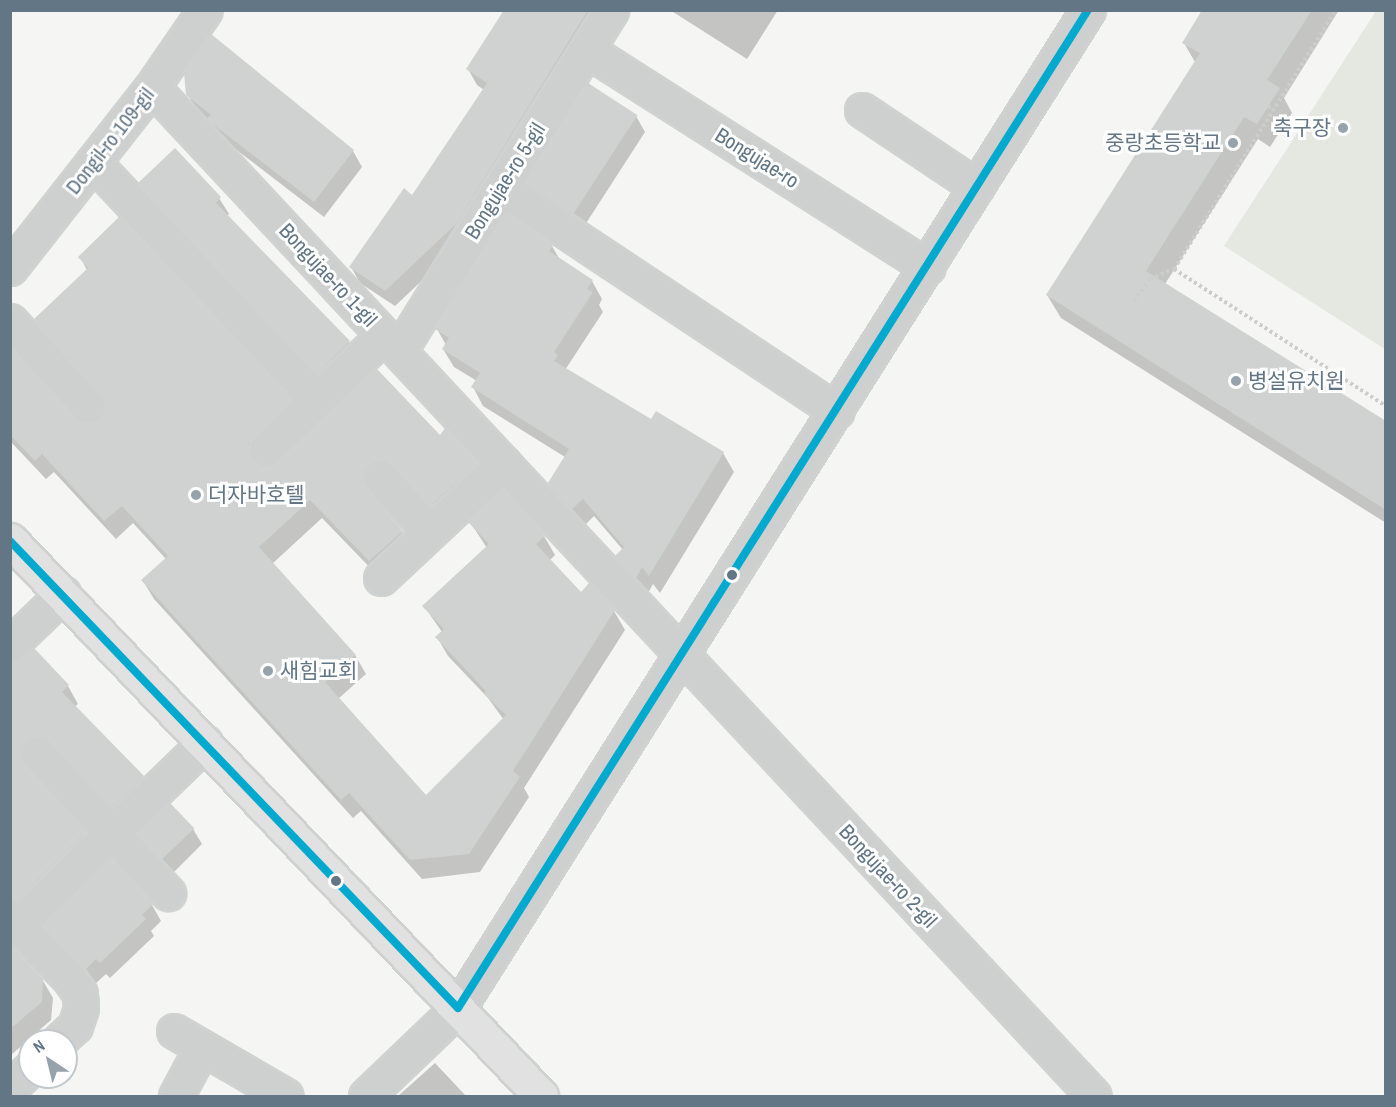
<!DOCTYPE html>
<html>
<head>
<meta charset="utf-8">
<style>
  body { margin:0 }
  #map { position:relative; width:1396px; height:1107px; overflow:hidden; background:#f5f5f3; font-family:"Archivo Narrow","Noto Sans KR",sans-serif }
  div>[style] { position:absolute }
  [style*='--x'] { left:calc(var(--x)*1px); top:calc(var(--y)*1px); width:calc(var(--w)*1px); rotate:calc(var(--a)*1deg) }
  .green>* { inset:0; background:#e4e8e1 }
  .shadow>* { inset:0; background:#0003 }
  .building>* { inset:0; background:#d0d2d1; transform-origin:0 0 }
  .path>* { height:4px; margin-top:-2px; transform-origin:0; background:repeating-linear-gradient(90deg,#cccdcd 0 3px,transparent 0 6px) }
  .roads { filter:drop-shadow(2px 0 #d0d2d2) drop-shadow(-2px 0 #d0d2d2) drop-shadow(0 2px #d0d2d2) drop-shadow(0 -2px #d0d2d2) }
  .minor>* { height:33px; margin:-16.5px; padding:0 16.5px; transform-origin:16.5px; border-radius:16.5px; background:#ced0d0 }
  .major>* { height:33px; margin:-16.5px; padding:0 16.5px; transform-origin:16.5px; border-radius:16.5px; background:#e1e1e2 }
  .bus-1>* { height:8px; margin:-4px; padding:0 4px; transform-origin:4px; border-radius:4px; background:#00a9ce }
  .dots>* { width:16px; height:16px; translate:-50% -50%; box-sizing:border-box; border:3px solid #fff; border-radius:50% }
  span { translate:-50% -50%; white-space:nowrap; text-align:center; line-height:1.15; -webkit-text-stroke:6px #fff; paint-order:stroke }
  .poi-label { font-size:21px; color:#637685 }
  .right { translate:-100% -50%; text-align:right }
  .left { translate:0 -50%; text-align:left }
  .street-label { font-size:21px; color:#637685 }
  .frame { position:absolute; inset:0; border:12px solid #637685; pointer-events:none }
  .north { position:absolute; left:18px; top:1029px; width:60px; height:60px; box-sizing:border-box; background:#fff; border:2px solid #c1c8ce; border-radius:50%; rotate:325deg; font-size:16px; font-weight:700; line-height:24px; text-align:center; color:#637685 }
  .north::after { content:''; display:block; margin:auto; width:21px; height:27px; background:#96a2ac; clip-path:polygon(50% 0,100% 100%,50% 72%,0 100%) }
</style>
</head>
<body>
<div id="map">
  <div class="green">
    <div style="clip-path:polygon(1376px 11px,1386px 11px,1385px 349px,1224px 246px)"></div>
  </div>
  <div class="shadow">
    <div style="clip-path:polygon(506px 10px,607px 10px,465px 240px,395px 306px,360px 283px,351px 267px,412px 197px,484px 90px,477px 85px,468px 69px)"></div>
    <div style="clip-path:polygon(670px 10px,778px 10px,747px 59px)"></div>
    <div style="clip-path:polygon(1204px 10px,1339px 10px,1284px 98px,1292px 113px,1270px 147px,1258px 139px,1165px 284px,1386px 423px,1386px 523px,1061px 318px,1047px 295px,1195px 62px,1184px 43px)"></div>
    <div style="clip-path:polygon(211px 37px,353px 151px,362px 167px,324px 217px,221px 138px,211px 123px,197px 111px,188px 95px)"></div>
    <div style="clip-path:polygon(588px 85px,636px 116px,645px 132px,583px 228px,537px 198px,528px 182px)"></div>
    <div style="clip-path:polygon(140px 183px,219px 198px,229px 214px,227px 216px,349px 342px,358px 358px,327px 388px,150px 199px)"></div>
    <div style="clip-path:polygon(552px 246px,560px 260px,592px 281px,602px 299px,599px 305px,603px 312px,565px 370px,651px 421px,723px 453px,734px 472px,660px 593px,653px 584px,647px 595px,628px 574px,617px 556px,623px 550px,594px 516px,583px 527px,560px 502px,549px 483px,565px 457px,483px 406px,473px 387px,477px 381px,454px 367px,443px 349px,446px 345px,437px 329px)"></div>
    <div style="clip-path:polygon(80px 257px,289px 400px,300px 419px,258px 463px,261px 469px,441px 437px,476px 463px,487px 482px,443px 523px,372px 491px,372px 498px,402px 531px,413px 550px,381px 579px,322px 518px,272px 564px,355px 655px,366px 674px,338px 699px,426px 797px,504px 720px,488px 698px,448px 656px,437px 637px,442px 632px,424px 606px,487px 548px,470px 522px,544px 536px,555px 555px,549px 561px,581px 594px,614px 611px,625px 630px,524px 788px,529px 797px,480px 872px,422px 879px,361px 811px,353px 818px,154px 599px,143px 581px,166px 559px,133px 523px,116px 539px,54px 472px,46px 479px,10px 441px,10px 351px,74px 420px,81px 425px,92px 426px,102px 421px,107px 411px,108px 405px,46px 338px,36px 319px,87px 270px)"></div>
    <div style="clip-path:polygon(34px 650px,68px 686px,78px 704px,74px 707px,143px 777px,153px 795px,124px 823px,28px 767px,28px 773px,84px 833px,95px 851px,10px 920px,10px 665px,16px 664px)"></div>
    <div style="clip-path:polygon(193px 829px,202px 844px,172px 874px,149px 850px,140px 834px)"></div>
    <div style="clip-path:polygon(111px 862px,152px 905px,161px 921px,151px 931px,154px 936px,110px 978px,106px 974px,95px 984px,55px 941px,45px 926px)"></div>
    <div style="clip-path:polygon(10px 947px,42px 979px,53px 998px,51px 1020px,10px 1056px)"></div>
    <div style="clip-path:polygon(435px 1063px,466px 1096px,398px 1096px)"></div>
  </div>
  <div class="building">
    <div style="clip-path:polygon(504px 10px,588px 10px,456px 224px,385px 291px,349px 267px,404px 188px,412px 195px,487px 83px,466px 69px)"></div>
    <div style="clip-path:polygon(1202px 10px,1312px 10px,1267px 80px,1280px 88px,1257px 124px,1244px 117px,1146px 271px,1386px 421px,1386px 510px,1046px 295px,1200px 53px,1182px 43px)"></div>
    <div style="clip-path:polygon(211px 34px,354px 150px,314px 202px,210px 122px,207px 118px,211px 115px,186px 95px,184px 73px)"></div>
    <div style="left:588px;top:83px;width:59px;height:117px;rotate:33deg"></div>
    <div style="clip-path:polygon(175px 148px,221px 197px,216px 203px,350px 341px,318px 373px,138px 183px)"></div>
    <div style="clip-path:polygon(506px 214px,553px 245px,549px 251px,593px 280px,587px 289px,593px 292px,554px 352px,558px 355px,554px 361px,651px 419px,656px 411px,724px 452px,649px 576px,642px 567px,636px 578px,615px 556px,624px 547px,583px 499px,572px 509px,548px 483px,569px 449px,471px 387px,480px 373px,442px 349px,449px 338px,435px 329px)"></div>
    <div style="clip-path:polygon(119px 217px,291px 399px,248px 443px,248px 453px,253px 462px,261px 467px,270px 467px,279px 462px,376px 368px,440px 435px,445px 428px,477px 463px,431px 505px,393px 464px,385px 459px,377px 459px,367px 464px,362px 472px,362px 482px,366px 489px,403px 531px,369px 561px,310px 500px,259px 547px,356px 655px,325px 682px,426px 795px,506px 715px,484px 694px,486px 691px,435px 637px,444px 629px,422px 606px,489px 544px,468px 522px,503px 490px,545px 536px,536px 544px,581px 592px,589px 583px,615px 610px,513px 771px,520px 777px,469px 854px,410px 860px,349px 793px,341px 800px,141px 580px,168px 556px,122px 506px,104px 521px,42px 454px,35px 461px,10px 435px,10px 349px,75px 419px,82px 424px,91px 424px,100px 420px,106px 412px,106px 403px,102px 393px,34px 319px,88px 268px,78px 257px)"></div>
    <div style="clip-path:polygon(34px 648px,69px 685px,62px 692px,144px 776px,113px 806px,50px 740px,42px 735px,32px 735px,25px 739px,19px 748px,19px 757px,23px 765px,86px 832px,16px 900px,10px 900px,10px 663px,23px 659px)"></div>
    <div style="left:170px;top:803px;width:35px;height:45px;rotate:46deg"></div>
    <div style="clip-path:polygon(111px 860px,153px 904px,142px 915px,146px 919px,100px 963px,96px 959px,86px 969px,44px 925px)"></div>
    <div style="clip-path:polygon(10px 945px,43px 979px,42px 1002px,10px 1029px)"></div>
  </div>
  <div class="path">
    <div style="--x:1268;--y:106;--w:7;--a:34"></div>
    <div style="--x:1174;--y:269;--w:252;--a:32.9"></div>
    <div style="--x:1134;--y:301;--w:27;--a:-54"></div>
    <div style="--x:1150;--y:279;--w:26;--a:-23"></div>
    <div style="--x:1174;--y:269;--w:305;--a:-58"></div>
  </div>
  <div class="roads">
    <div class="minor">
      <div style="--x:587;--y:50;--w:404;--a:32.5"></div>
      <div style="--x:152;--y:87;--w:1380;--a:46.97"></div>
      <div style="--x:862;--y:110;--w:138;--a:33.8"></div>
      <div style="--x:93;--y:162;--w:327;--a:46.7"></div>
      <div style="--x:501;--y:188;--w:403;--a:33.6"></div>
      <div style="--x:10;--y:268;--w:230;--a:-51.9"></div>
      <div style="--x:152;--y:87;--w:93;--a:-55.5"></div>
      <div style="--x:10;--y:321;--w:115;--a:47.5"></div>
      <div style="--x:399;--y:351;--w:402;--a:-58.1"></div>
      <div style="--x:266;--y:449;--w:164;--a:-44"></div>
      <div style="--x:380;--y:477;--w:74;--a:47.7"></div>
      <div style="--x:381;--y:578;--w:168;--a:-43.1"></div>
      <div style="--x:10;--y:645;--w:74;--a:-43.9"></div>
      <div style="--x:37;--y:753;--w:192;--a:46.9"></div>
      <div style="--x:10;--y:918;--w:84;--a:45.5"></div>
      <div style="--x:69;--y:978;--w:19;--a:55"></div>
      <div style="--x:80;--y:994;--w:14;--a:86"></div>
      <div style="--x:81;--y:1008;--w:19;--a:108"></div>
      <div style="--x:75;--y:1026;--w:22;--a:137"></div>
      <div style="--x:17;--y:925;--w:262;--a:-44.1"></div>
      <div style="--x:174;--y:1031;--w:129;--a:30.1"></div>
      <div style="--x:10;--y:1088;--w:28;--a:-44"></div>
      <div style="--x:176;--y:1096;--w:55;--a:-62"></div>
      <div style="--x:366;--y:1096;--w:127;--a:-43.7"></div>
      <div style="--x:458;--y:1008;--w:1180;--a:-57.74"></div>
    </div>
    <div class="major">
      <div style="--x:10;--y:540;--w:769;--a:46.32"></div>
    </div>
  </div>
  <div class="bus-1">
    <div style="--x:10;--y:541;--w:647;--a:46.19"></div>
    <div style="--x:458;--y:1008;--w:1180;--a:-57.74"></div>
  </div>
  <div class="dots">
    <div style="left:1343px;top:128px;background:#96a2ac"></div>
    <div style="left:1233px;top:143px;background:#96a2ac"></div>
    <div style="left:1236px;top:381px;background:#96a2ac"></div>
    <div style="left:196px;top:495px;background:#96a2ac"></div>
    <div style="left:732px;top:575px;background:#637685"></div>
    <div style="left:268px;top:671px;background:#96a2ac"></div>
    <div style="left:336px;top:881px;background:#637685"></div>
  </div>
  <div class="poi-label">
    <span class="right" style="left:1331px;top:128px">축구장</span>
    <span class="right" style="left:1221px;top:143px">중랑초등학교</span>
    <span class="left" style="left:1248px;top:381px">병설유치원</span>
    <span class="left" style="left:208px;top:495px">더자바호텔</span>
    <span class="left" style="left:280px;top:671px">새힘교회</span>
  </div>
  <div class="street-label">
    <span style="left:110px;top:141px;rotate:-52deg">Dongil-ro 109-gil</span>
    <span style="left:757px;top:158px;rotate:32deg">Bongujae-ro</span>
    <span style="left:505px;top:181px;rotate:-58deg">Bongujae-ro 5-gil</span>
    <span style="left:328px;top:275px;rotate:47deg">Bongujae-ro 1-gil</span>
    <span style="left:888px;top:876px;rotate:47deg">Bongujae-ro 2-gil</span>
  </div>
  <div class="frame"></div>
  <div class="north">N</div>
</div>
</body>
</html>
